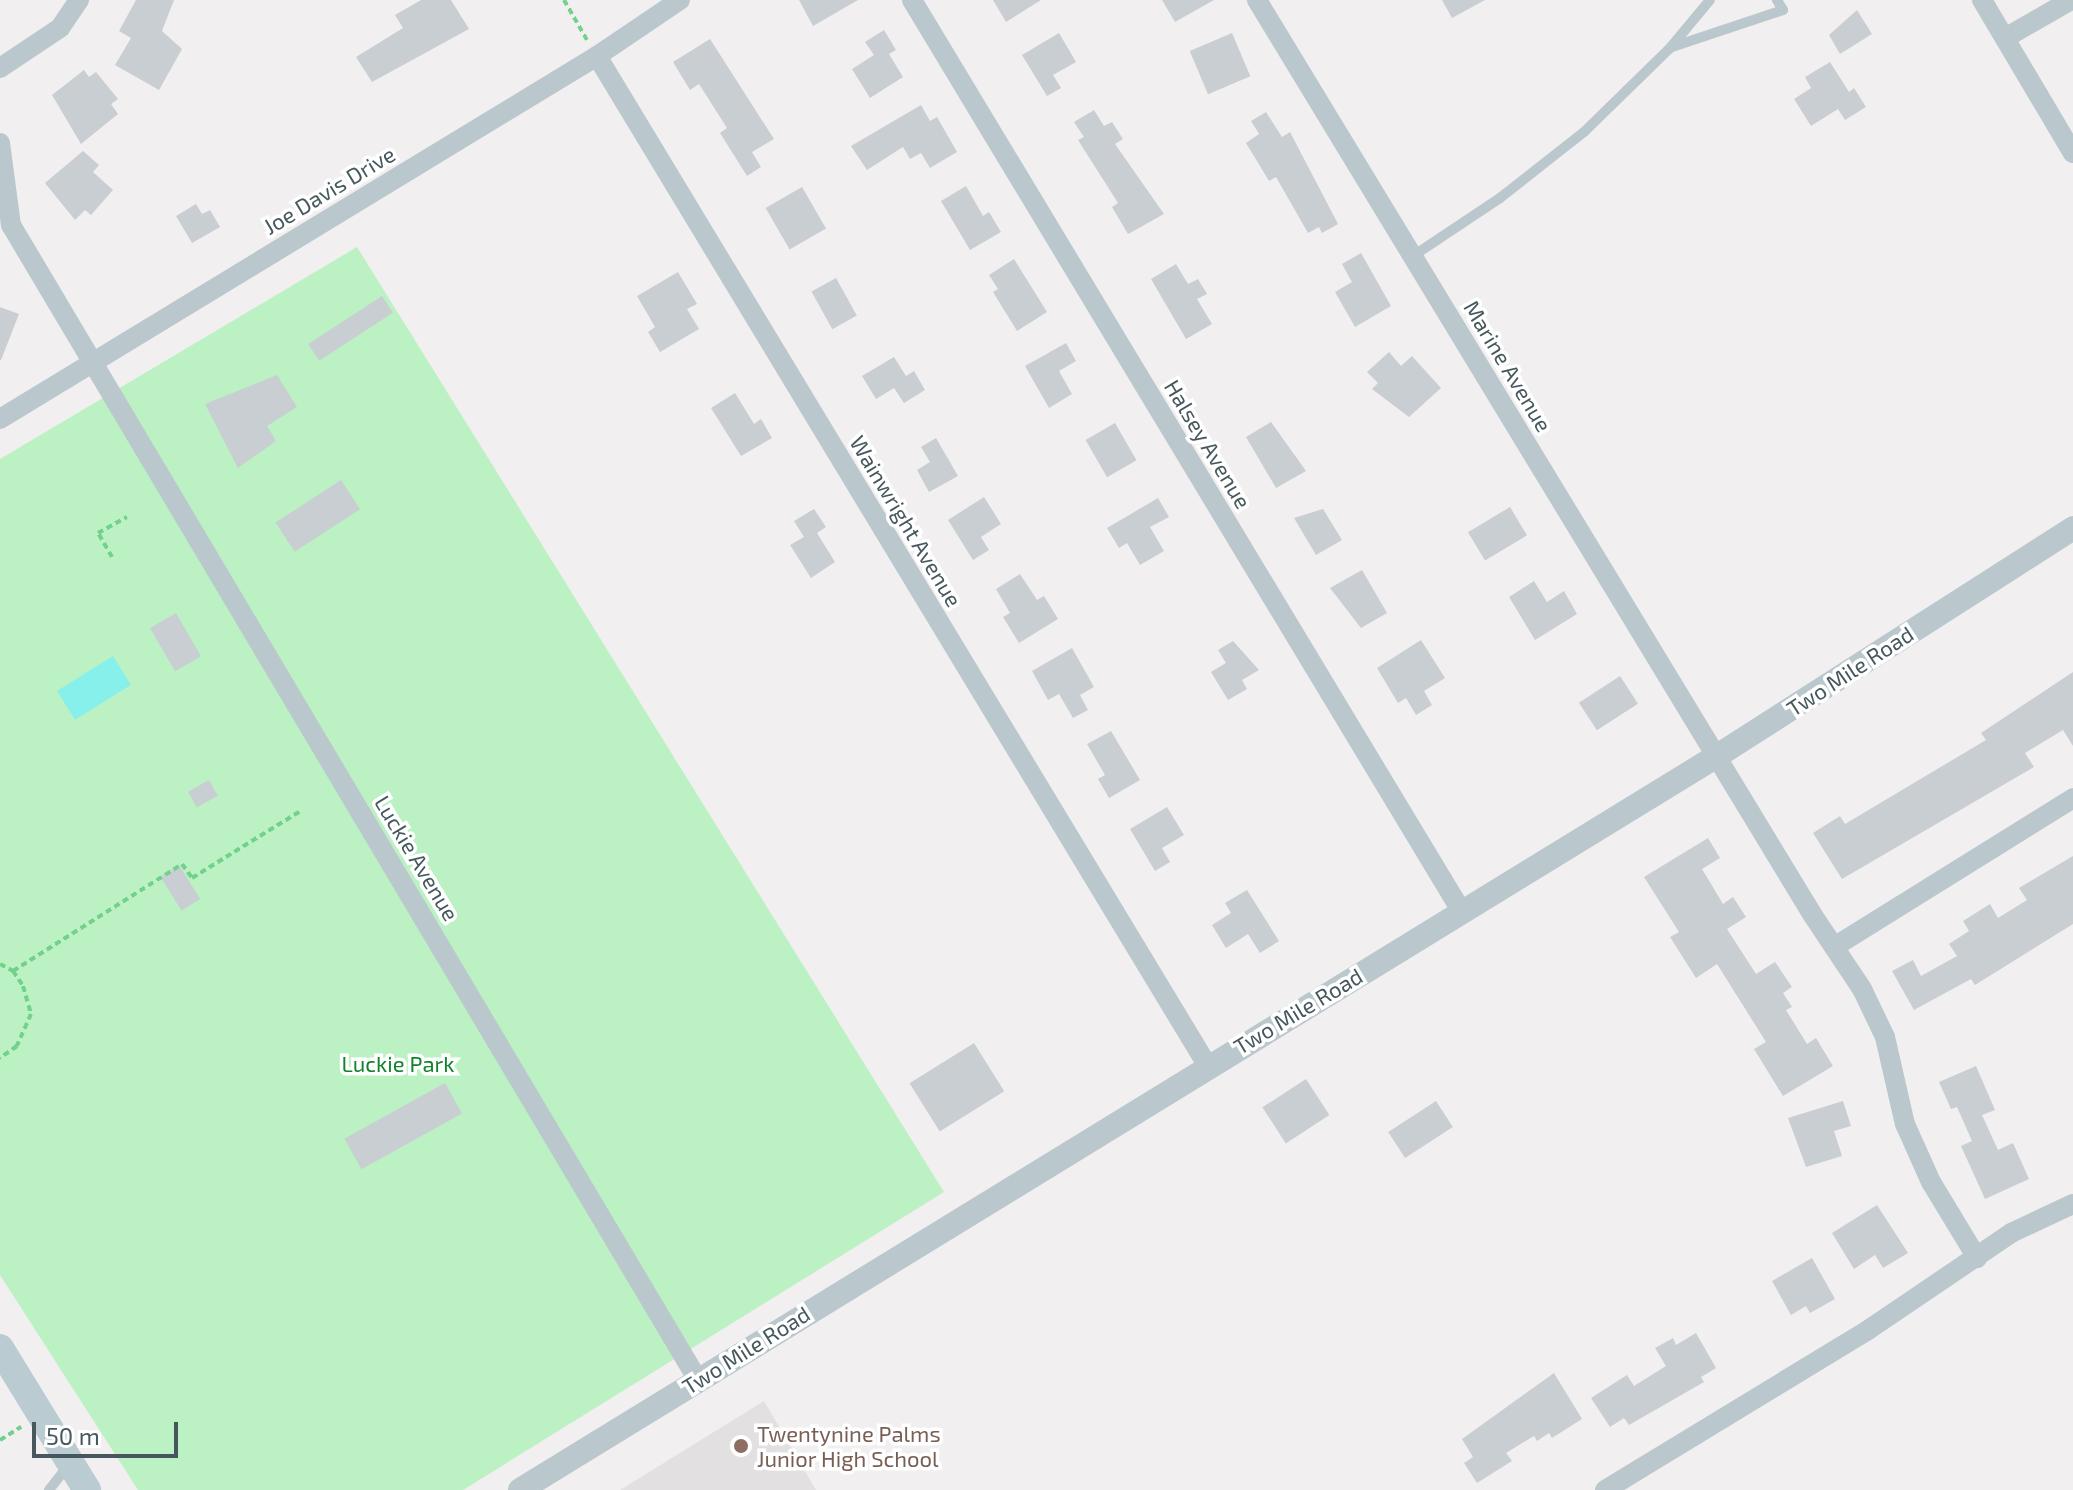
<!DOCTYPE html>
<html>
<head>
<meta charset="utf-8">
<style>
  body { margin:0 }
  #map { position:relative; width:2073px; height:1490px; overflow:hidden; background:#f2eff0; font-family:"Exo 2",sans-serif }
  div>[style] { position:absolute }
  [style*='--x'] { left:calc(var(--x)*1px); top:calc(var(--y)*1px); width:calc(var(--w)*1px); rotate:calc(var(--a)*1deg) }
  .education>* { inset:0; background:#e3e0e2 }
  .green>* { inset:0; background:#bbf1c3 }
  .water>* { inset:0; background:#87f0eb; transform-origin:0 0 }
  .building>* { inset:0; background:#c9ced2; transform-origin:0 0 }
  .path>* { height:4px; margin-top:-2px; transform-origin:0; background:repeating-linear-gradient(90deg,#72d18a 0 6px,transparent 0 10px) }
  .service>* { height:10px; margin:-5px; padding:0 5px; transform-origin:5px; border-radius:5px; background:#bac8cd }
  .minor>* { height:20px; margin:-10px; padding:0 10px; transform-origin:10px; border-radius:10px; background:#bac8cd }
  .tertiary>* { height:24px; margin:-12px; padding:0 12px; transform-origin:12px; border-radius:12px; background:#bac8cd }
  .secondary>* { height:28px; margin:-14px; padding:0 14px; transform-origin:14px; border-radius:14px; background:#bacbd2 }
  .dots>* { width:22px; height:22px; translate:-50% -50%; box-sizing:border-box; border:4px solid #fff; border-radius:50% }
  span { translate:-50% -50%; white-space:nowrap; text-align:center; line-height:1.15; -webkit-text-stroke:7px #fff; paint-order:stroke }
  .street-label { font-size:22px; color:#46585d }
  .park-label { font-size:22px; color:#13832e }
  .education-label { font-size:22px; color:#785e54 }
  .left { translate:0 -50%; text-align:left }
  .scale { position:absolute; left:32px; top:1422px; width:146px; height:36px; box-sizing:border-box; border:4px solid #46585d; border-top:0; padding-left:10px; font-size:24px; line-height:28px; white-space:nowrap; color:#46585d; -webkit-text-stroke:6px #fff; paint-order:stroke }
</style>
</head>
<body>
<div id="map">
  <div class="education">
    <div style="clip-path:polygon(764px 1401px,816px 1490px,620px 1490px)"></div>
  </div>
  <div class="green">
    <div style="clip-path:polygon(357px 247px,944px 1192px,463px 1490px,138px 1490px,0 1275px,0 459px)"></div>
  </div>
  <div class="water">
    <div style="left:113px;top:656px;width:34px;height:66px;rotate:58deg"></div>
  </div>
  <div class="building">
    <div style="clip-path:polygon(136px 0,174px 0,162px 31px,182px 49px,159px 90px,115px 65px,131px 38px,119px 31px)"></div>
    <div style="clip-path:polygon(421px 0,451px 0,469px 29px,372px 82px,356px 57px,403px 28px,395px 15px)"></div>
    <div style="clip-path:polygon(799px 0,858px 0,813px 26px)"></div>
    <div style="clip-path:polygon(993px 0,1041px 0,1006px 22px)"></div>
    <div style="clip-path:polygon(1162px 0,1214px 0,1175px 22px)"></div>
    <div style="clip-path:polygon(1442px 0,1485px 0,1452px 18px)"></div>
    <div style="clip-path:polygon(1857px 10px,1872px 34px,1840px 54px,1829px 35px)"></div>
    <div style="clip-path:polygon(884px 30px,896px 50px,889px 54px,903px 77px,870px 98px,852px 69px,874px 55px,865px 42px)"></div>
    <div style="clip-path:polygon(1059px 33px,1076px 62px,1053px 75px,1061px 88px,1047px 96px,1022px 55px)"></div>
    <div style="left:1232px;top:33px;width:47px;height:46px;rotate:67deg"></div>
    <div style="clip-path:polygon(710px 39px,774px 139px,752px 152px,761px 167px,747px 176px,720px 133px,727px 128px,699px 84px,690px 90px,673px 62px)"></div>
    <div style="clip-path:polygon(1830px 62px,1849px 92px,1854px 88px,1866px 107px,1845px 120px,1838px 109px,1811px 126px,1794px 99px,1811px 88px,1805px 77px)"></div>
    <div style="clip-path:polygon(84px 70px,89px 77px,96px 72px,118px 99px,111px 104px,118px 114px,81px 144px,52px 95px)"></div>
    <div style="clip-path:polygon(921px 105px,930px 121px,937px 117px,957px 152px,930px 168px,921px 153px,910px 159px,903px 147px,867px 170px,851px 146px)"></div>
    <div style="clip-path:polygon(1094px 110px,1104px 126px,1112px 122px,1123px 139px,1115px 144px,1164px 214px,1128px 234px,1112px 207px,1118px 203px,1078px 140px,1084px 137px,1074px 122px)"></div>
    <div style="clip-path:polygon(1266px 112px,1282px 137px,1290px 132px,1338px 224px,1322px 233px,1319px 227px,1308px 233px,1276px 177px,1269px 181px,1246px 143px,1259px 134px,1251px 121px)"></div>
    <div style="clip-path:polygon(83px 151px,99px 165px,93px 172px,113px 190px,91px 215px,85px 210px,75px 220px,45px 183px)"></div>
    <div style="clip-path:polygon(966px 186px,983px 216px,989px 212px,1001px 232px,970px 250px,941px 201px)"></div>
    <div style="left:802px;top:187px;width:48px;height:42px;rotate:60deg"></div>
    <div style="clip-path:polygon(196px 204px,202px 214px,210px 210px,220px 227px,192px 243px,176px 216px)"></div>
    <div style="clip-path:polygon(1361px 253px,1391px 306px,1355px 327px,1335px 292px,1352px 282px,1342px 264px)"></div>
    <div style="clip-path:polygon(1014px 259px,1047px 312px,1017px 331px,993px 292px,998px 289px,989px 275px)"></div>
    <div style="clip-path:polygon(1176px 264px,1188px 284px,1198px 279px,1207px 294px,1197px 299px,1212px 324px,1186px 339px,1151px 279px)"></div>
    <div style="clip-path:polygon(678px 272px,697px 304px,687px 309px,699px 329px,660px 352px,648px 332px,655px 327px,637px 296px)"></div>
    <div style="left:836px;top:278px;width:43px;height:28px;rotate:61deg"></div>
    <div style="left:382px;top:296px;width:20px;height:88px;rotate:57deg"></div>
    <div style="clip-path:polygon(0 307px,19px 314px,1px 360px,0 360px)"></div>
    <div style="clip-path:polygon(1066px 343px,1076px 361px,1059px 371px,1072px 394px,1049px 408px,1025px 366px)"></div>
    <div style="clip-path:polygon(1389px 352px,1401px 366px,1412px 356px,1441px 388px,1409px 417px,1372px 389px,1378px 383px,1367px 372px)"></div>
    <div style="clip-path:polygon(894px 357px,906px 376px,914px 371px,925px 390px,904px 403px,894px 388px,876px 399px,862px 376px)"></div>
    <div style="clip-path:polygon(277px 375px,297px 407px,267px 426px,276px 441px,238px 468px,205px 404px)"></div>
    <div style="clip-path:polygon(735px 393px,754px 424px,761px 419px,772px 438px,741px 456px,711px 408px)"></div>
    <div style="clip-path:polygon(1271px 422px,1306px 471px,1276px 488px,1246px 437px)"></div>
    <div style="left:1115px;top:423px;width:43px;height:34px;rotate:60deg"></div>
    <div style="clip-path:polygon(936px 438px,958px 476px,929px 492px,917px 470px,930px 462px,921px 447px)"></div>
    <div style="left:341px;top:480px;width:35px;height:78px;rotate:57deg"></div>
    <div style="clip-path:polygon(984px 497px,1001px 524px,981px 537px,989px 550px,973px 560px,948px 520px)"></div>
    <div style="clip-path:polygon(1158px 498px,1169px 517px,1150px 527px,1164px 551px,1140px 565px,1127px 543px,1119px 548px,1107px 528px)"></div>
    <div style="left:1510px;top:507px;width:33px;height:49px;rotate:59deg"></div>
    <div style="clip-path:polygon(814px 509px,826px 527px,817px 533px,835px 562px,811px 578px,790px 545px,804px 537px,794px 521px)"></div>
    <div style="clip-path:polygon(1323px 509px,1342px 540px,1316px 555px,1294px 518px)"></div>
    <div style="clip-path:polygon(1362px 570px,1387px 613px,1361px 628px,1330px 588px)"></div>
    <div style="clip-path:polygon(1020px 574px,1037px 600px,1044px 596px,1058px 619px,1019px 643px,1003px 617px,1010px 613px,996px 589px)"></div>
    <div style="clip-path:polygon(1534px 581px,1547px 602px,1564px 591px,1577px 614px,1535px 640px,1509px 597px)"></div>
    <div style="left:176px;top:613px;width:50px;height:30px;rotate:60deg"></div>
    <div style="clip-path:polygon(1421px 640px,1445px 678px,1424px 691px,1432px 705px,1416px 715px,1406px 698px,1398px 703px,1377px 668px)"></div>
    <div style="clip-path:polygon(1233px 641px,1259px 670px,1242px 680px,1247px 689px,1228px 700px,1211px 672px,1226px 663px,1218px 650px)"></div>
    <div style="clip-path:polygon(1072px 648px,1094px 687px,1080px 695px,1088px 710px,1073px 718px,1059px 694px,1048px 700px,1032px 671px)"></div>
    <div style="clip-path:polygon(2073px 672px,2073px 746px,2063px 730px,2025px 753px,2034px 767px,1842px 879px,1813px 833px,1840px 816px,1845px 824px,1986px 740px,1981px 733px)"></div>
    <div style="left:1620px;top:676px;width:33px;height:49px;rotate:57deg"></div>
    <div style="clip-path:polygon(1111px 731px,1140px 780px,1109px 798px,1098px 779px,1105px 775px,1087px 744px)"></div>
    <div style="left:209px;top:780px;width:18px;height:24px;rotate:61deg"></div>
    <div style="clip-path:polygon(1167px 807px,1184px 835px,1162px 848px,1170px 862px,1155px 871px,1130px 829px)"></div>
    <div style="clip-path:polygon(1708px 838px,1720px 858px,1702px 869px,1723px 904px,1733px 897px,1746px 917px,1727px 929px,1756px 974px,1775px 962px,1792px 987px,1783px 993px,1792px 1007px,1786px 1010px,1807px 1044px,1816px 1038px,1833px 1066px,1783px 1096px,1754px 1049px,1766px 1042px,1717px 964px,1696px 978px,1670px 937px,1679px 932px,1644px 877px)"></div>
    <div style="clip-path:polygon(2073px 856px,2073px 924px,1975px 985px,1971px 979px,1914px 1010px,1892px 971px,1913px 960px,1921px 976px,1957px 956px,1949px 944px,1969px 931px,1963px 921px,1990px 904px,1998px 918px,2027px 900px,2019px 888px)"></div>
    <div style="left:179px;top:865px;width:40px;height:22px;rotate:58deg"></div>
    <div style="clip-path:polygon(1247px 890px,1279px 941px,1260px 953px,1248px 934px,1226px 948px,1212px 925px,1231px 913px,1225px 903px)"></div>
    <div style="left:974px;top:1043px;width:57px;height:76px;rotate:58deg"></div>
    <div style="clip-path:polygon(1976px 1066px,1995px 1110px,1982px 1115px,1998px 1150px,2013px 1143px,2029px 1179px,1985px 1199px,1961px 1146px,1972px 1141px,1957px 1107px,1951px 1109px,1939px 1082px)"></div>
    <div style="left:1306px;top:1079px;width:43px;height:52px;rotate:57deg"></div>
    <div style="left:445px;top:1083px;width:35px;height:115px;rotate:61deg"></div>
    <div style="left:1436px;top:1101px;width:31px;height:57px;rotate:57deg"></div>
    <div style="clip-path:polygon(1843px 1101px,1851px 1126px,1834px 1131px,1842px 1156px,1806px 1167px,1788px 1118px)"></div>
    <div style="clip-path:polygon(1877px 1205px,1908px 1253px,1883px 1268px,1875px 1255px,1854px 1269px,1832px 1233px)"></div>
    <div style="clip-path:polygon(1812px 1258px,1835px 1299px,1810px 1313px,1806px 1306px,1791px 1315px,1772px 1281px)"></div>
    <div style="clip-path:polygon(1696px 1333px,1716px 1368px,1701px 1377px,1704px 1382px,1629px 1425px,1624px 1418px,1610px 1427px,1591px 1398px,1627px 1375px,1634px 1386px,1666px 1366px,1655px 1348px,1673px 1338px,1676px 1345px)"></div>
    <div style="clip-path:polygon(1554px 1373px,1582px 1419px,1552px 1438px,1549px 1433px,1537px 1441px,1534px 1436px,1506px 1453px,1512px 1461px,1477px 1483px,1464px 1463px,1473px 1457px,1462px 1439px)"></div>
  </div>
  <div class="path">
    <div style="--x:564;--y:0;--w:46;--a:60.1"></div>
    <div style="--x:112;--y:557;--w:28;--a:-120"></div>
    <div style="--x:98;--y:533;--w:33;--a:-29"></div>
    <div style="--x:0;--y:964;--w:15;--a:28"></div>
    <div style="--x:13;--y:971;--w:18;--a:56"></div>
    <div style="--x:23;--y:986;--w:29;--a:74"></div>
    <div style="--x:31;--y:1014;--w:35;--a:114"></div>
    <div style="--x:17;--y:1046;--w:21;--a:145"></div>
    <div style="--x:13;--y:971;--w:200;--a:-32.3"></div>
    <div style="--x:182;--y:864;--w:17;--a:54"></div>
    <div style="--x:192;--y:878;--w:129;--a:-31.7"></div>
    <div style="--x:0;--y:1440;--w:25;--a:-32"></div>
  </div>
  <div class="service">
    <div style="--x:1672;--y:47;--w:117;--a:-18.4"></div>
    <div style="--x:1783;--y:10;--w:12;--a:-121"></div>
    <div style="--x:1413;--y:256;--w:105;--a:-33.7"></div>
    <div style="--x:1500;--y:198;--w:107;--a:-38.2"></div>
    <div style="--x:1584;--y:132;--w:120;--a:-44.3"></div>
    <div style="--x:1670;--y:48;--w:62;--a:-50.2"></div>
    <div style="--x:49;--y:1490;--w:33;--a:-52"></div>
  </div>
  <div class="minor">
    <div style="--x:912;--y:0;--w:1065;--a:58.91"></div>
    <div style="--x:1257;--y:0;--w:1069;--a:58.73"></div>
    <div style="--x:1812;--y:914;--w:90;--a:56.3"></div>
    <div style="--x:1862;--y:989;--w:53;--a:64.4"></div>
    <div style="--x:1885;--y:1037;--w:89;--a:77.1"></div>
    <div style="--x:1905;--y:1124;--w:64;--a:65.9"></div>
    <div style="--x:1931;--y:1182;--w:89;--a:58.8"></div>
    <div style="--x:1982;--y:0;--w:178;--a:59.3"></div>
    <div style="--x:2005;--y:38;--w:76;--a:-29.9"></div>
    <div style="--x:597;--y:56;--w:1179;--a:58.84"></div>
    <div style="--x:0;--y:68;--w:72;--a:-33.7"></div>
    <div style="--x:60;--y:28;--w:34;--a:-56"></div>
    <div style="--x:0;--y:143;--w:83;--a:82.4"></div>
    <div style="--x:11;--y:225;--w:1344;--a:59.26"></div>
    <div style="--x:0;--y:419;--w:699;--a:-31.3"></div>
    <div style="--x:597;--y:56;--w:100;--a:-34"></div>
    <div style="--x:1834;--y:947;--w:282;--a:-31.9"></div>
    <div style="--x:1605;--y:1490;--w:308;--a:-31.3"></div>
    <div style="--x:1868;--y:1330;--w:173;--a:-34.1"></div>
    <div style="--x:2011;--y:1233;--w:68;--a:-25.1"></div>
  </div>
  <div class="tertiary">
    <div style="--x:520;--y:1490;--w:1404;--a:-31.52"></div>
    <div style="--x:1717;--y:756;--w:423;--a:-32.6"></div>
  </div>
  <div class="secondary">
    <div style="--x:0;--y:1348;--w:167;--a:58.5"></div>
  </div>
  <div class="dots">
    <div style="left:741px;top:1446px;background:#8d6e63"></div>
  </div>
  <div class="street-label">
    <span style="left:329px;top:190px;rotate:-31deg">Joe Davis Drive</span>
    <span style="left:1508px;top:366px;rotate:59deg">Marine Avenue</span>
    <span style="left:1208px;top:444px;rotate:59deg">Halsey Avenue</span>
    <span style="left:906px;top:521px;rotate:59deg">Wainwright Avenue</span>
    <span style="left:1850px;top:671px;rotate:-33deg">Two Mile Road</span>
    <span style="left:417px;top:858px;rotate:59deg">Luckie Avenue</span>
    <span style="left:1298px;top:1011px;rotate:-31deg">Two Mile Road</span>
    <span style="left:746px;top:1350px;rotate:-32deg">Two Mile Road</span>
  </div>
  <div class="park-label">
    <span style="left:398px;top:1064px">Luckie Park</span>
  </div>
  <div class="education-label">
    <span class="left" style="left:757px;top:1446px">Twentynine Palms<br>Junior High School</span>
  </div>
  <div class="scale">50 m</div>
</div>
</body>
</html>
